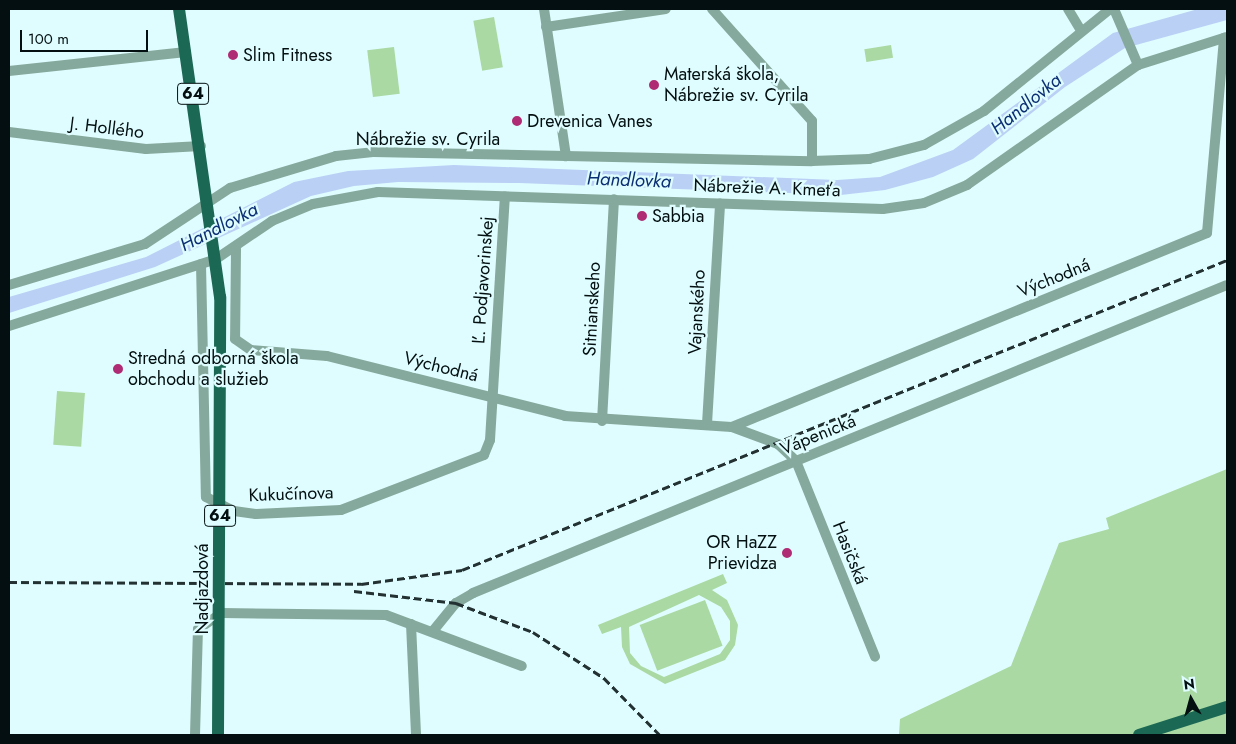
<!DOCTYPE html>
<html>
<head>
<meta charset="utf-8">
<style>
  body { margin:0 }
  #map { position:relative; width:1236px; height:744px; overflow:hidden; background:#dffdff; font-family:Jost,sans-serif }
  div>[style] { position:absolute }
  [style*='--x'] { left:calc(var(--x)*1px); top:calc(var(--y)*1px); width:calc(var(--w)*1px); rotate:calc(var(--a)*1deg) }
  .green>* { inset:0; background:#aad9a3; transform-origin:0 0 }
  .water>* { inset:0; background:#bbd0f5 }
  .minor>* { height:10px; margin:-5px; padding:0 5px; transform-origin:5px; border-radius:5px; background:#86a99d }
  .major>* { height:12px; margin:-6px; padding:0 6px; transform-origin:6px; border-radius:6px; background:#1b6955 }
  .rail>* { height:2.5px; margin-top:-1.25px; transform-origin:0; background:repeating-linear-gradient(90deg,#233132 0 8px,transparent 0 12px) }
  .major-bridge>* { height:12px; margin:-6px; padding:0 6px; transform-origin:6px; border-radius:6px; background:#1b6955 }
  .dots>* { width:14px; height:14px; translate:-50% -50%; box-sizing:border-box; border:2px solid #dffdff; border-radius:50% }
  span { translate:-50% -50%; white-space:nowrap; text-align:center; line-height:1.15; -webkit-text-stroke:4.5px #dffdff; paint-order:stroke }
  .shield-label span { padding:1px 4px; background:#dffdff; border:1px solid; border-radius:4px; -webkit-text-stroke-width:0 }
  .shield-label { font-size:16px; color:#030f10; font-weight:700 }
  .poi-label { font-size:18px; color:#030f10 }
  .left { translate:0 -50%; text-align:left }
  .right { translate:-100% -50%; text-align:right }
  .street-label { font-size:18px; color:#030f10 }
  .water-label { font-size:19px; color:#0c2f74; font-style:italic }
  .frame { position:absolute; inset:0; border:10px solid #030f10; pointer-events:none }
  .north { position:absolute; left:1166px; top:674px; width:50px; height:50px; -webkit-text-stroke:4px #dffdff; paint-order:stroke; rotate:353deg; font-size:14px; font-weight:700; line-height:20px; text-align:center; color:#030f10 }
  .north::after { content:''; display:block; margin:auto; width:18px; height:22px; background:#030f10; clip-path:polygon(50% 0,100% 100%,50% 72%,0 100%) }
  .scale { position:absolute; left:20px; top:30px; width:128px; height:22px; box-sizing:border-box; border:2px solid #030f10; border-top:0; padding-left:6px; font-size:15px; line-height:18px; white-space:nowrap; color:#030f10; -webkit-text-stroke:4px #dffdff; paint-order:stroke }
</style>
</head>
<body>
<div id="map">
  <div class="green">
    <div style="left:494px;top:17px;width:51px;height:21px;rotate:80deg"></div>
    <div style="left:891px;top:45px;width:13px;height:27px;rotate:81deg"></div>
    <div style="left:394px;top:47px;width:47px;height:27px;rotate:83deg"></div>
    <div style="left:57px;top:391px;width:28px;height:54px;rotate:4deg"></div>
    <div style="clip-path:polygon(1227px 469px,1227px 735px,899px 735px,900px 719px,1011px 666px,1059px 543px,1109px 529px,1106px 518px)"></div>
    <div style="clip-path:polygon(evenodd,723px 574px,727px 583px,712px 590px,727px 600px,738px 625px,735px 645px,725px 660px,665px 684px,630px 664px,622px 647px,621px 627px,602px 634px,598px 625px,723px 574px,699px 595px,721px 607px,730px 621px,730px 640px,720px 654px,664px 677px,641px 666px,630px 653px,629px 627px,699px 595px)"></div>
    <div style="left:705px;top:600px;width:49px;height:70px;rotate:69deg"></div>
  </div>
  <div class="water">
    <div style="clip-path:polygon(1198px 9px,1227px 9px,1227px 20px,1125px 48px,1065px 87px,973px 159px,933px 177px,885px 190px,841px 195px,519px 183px,398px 182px,354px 186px,311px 196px,155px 267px,9px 313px,9px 297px,146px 257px,294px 182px,348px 171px,454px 165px,837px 180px,880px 177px,953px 150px,1113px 33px)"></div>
  </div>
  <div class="minor">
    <div style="--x:544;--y:9;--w:149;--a:81.5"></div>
    <div style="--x:712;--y:9;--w:150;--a:48.2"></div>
    <div style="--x:812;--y:121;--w:40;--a:90"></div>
    <div style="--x:1068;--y:9;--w:26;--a:59"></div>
    <div style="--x:1114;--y:9;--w:61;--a:66.8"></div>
    <div style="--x:546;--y:27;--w:121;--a:-8.5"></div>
    <div style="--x:9;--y:71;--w:178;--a:-6.1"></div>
    <div style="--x:9;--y:132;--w:138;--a:7.1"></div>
    <div style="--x:146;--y:149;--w:55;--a:-3.1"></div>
    <div style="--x:236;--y:249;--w:90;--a:90.6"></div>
    <div style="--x:235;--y:339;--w:19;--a:35"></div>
    <div style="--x:251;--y:350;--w:76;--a:4.5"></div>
    <div style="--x:327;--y:356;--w:245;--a:14.1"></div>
    <div style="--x:565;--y:416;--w:167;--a:3.8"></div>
    <div style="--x:732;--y:427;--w:49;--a:20.3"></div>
    <div style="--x:778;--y:444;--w:25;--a:43"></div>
    <div style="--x:796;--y:461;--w:211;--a:68"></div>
    <div style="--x:201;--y:264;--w:233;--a:88.8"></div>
    <div style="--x:206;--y:497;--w:31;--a:27"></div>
    <div style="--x:234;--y:511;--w:22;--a:8"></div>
    <div style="--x:256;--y:514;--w:85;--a:-2.7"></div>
    <div style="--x:341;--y:510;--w:153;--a:-21"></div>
    <div style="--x:484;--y:455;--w:16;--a:-68"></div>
    <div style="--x:490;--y:440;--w:244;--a:-86.5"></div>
    <div style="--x:9;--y:285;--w:142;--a:-16.8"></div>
    <div style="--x:145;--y:244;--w:102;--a:-33.4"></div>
    <div style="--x:230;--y:188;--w:111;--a:-16.8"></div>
    <div style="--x:336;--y:156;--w:37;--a:-6"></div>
    <div style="--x:373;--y:152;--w:439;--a:1.2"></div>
    <div style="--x:812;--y:161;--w:57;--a:-2"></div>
    <div style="--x:869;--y:159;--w:57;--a:-14.3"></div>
    <div style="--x:924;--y:145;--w:69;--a:-29.5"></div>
    <div style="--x:984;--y:111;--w:162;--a:-39"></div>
    <div style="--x:9;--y:326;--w:218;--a:-17.9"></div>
    <div style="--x:216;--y:259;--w:68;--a:-34.2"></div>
    <div style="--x:272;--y:221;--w:44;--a:-22.5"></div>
    <div style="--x:313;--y:204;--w:66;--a:-10.5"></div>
    <div style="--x:378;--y:192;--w:505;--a:1.93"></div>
    <div style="--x:883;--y:209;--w:41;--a:-8.3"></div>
    <div style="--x:924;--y:203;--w:47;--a:-22.7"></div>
    <div style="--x:967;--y:185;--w:209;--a:-35.1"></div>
    <div style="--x:1138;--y:65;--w:93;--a:-17.5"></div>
    <div style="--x:602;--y:421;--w:222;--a:-86.9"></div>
    <div style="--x:707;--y:424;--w:221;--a:-86.6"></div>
    <div style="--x:732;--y:427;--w:513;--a:-22.22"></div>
    <div style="--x:1207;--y:233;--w:196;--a:-85"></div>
    <div style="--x:411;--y:624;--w:111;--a:87.4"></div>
    <div style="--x:433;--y:631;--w:36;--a:-51"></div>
    <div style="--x:456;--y:603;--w:20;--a:-30"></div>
    <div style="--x:473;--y:593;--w:814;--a:-22.22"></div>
    <div style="--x:195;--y:735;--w:106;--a:-88.4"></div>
    <div style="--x:198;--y:629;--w:29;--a:-34"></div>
    <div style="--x:222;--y:613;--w:164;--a:0.7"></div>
    <div style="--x:386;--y:615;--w:145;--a:20.6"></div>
  </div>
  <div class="major">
    <div style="--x:179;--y:9;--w:291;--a:81.9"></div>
    <div style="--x:1139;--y:735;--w:92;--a:-17.7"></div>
  </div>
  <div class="rail">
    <div style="--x:9;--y:582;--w:352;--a:0.3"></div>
    <div style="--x:361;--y:584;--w:102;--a:-7.9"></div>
    <div style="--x:462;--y:570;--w:825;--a:-22.06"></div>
    <div style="--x:354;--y:591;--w:103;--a:6.7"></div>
    <div style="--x:456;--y:603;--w:82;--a:20.6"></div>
    <div style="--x:533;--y:632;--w:85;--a:32.9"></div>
    <div style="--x:604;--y:678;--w:80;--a:45.5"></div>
  </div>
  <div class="major-bridge">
    <div style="--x:218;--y:735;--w:438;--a:-89.7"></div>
  </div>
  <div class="dots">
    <div style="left:233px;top:55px;background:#af2b73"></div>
    <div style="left:654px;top:85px;background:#af2b73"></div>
    <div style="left:517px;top:121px;background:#af2b73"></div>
    <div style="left:642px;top:216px;background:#af2b73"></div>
    <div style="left:118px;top:369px;background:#af2b73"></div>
    <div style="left:787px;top:553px;background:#af2b73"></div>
  </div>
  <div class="shield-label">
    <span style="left:193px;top:94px">64</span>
    <span style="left:220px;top:516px">64</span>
  </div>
  <div class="poi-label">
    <span class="left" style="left:243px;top:55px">Slim Fitness</span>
    <span class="left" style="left:664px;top:85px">Materská škola,<br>Nábrežie sv. Cyrila</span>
    <span class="left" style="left:527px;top:121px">Drevenica Vanes</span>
    <span class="left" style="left:652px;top:216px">Sabbia</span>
    <span class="left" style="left:128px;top:369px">Stredná odborná škola<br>obchodu a služieb</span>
    <span class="right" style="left:777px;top:553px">OR HaZZ<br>Prievidza</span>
  </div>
  <div class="street-label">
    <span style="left:107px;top:128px;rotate:7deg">J. Hollého</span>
    <span style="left:428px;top:139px">Nábrežie sv. Cyrila</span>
    <span style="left:767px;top:188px;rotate:2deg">Nábrežie A. Kmeťa</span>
    <span style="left:1054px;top:278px;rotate:-22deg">Východná</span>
    <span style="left:483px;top:280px;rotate:-86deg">Ľ. Podjavorinskej</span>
    <span style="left:592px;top:309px;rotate:-87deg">Sitnianskeho</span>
    <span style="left:697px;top:312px;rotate:-87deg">Vajanského</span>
    <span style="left:441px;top:367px;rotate:14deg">Východná</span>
    <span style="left:818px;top:435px;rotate:-22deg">Vápenická</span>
    <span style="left:291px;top:494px;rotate:-2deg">Kukučínova</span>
    <span style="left:850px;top:553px;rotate:68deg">Hasičská</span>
    <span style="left:202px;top:589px;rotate:-90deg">Nadjazdová</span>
  </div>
  <div class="water-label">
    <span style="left:1026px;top:104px;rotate:-39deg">Handlovka</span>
    <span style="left:629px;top:180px;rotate:2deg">Handlovka</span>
    <span style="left:219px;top:227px;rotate:-27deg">Handlovka</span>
  </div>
  <div class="frame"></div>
  <div class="north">N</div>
  <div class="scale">100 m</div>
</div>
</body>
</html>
